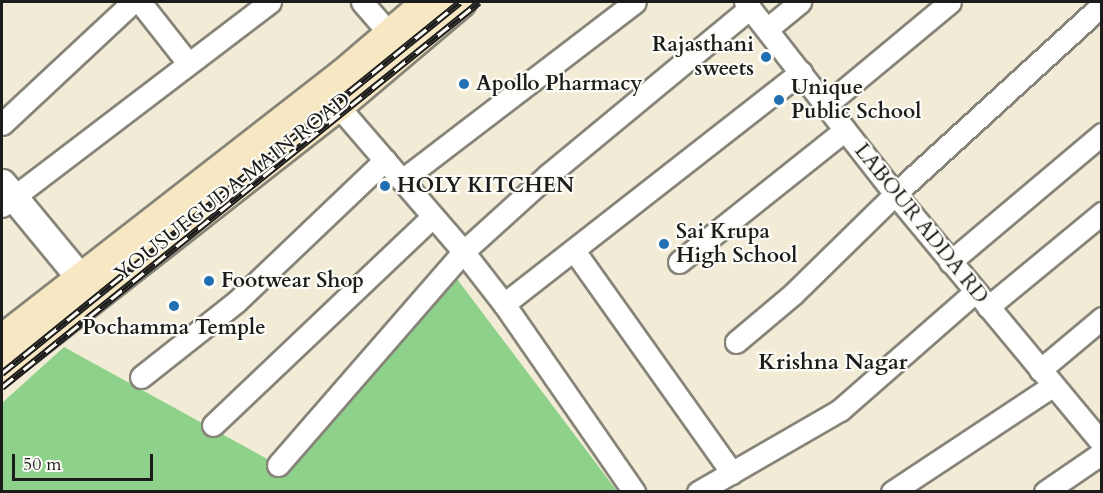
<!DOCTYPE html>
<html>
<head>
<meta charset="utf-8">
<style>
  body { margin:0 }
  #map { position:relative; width:1103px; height:493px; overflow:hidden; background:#f2ecd6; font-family:Cardo,serif }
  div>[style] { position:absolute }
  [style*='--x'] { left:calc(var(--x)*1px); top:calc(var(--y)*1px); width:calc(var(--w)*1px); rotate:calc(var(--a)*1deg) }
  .green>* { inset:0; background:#8ed18a }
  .roads { filter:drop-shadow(2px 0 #878479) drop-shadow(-2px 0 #878479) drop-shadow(0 2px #878479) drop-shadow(0 -2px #878479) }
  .minor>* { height:21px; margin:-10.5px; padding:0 10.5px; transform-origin:10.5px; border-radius:10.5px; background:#fff }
  .tertiary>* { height:27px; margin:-13.5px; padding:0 13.5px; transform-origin:13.5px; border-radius:13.5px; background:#fff }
  .secondary>* { height:30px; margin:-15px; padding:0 15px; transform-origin:15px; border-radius:15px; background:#f7e8c3 }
  .rail>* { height:7px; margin-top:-3.5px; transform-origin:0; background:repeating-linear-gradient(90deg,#fdfcf7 0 14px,#1c1c1c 0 28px); box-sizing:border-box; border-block:2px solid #1c1c1c }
  .dots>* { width:16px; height:16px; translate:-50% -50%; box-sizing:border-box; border:3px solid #fdfcf7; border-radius:50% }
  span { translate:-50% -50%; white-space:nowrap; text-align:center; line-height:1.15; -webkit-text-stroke:4.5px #fdfcf7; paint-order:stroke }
  .poi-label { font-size:21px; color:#1c1c1c; font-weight:700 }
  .right { translate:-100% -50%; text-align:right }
  .left { translate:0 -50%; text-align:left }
  .street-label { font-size:21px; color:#1c1c1c }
  .neighbourhood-label { font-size:22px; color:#1c1c1c; font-weight:700 }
  .frame { position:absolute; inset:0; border:3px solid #1c1c1c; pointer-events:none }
  .scale { position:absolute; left:12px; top:454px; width:141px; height:27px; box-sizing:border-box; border:3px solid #1c1c1c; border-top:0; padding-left:8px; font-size:18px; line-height:21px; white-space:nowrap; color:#1c1c1c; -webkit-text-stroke:4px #fdfcf7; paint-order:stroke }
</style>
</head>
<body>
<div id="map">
  <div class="green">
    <div style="clip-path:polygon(454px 275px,617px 491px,2px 491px,2px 403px,64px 347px,278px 465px)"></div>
  </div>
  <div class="roads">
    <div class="minor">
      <div style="--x:140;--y:2;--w:78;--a:51.8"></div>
      <div style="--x:362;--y:2;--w:43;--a:48.8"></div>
      <div style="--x:745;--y:2;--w:244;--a:52"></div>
      <div style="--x:895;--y:194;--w:324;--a:50.3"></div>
      <div style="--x:767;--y:29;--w:43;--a:-39.3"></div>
      <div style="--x:826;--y:105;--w:161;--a:-39.7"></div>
      <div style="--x:338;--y:106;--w:184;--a:49.2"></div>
      <div style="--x:458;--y:245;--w:75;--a:52.1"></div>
      <div style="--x:504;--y:304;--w:229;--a:55.3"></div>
      <div style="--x:2;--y:124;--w:179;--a:-43"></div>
      <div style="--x:402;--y:180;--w:293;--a:-37.4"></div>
      <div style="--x:2;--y:206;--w:337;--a:-37.3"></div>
      <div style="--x:575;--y:252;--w:271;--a:54.6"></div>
      <div style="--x:679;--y:262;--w:212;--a:-38.5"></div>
      <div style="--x:950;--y:262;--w:199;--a:-40.1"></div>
      <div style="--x:504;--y:304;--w:377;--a:-38"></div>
      <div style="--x:988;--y:307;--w:148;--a:-39.5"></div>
      <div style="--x:736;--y:342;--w:75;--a:-40.1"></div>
      <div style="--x:793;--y:294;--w:143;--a:-44.4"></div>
      <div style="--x:895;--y:194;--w:280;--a:-42.4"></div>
      <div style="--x:1040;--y:370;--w:81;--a:-40"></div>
      <div style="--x:141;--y:377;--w:121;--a:-38.3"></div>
      <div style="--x:236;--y:302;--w:206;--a:-43.6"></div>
      <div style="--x:213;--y:425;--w:303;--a:-43.5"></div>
      <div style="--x:278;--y:465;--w:282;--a:-49"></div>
      <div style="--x:463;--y:252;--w:115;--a:-42.2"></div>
      <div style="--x:548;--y:175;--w:262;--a:-39.6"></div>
      <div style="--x:698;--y:492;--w:164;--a:-30"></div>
      <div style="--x:840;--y:410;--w:179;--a:-41.2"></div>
      <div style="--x:892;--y:492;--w:192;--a:-33.5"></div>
      <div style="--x:1045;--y:492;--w:69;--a:-34.4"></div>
    </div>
    <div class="tertiary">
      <div style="--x:2;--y:183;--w:124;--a:50.5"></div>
      <div style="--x:81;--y:279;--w:21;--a:59"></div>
    </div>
    <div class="secondary">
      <div style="--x:2;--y:340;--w:433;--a:-37.9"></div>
      <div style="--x:344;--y:74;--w:111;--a:-40.6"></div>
      <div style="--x:2;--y:369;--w:427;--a:-38.1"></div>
      <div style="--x:338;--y:106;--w:161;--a:-40.2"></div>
    </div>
  </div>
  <div class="rail">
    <div style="--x:2;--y:373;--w:589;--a:-39.01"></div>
    <div style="--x:2;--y:387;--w:613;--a:-38.91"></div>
  </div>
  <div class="dots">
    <div style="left:766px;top:57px;background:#1f6fb2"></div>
    <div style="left:464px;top:84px;background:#1f6fb2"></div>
    <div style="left:779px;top:100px;background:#1f6fb2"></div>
    <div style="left:385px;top:186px;background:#1f6fb2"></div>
    <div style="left:664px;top:244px;background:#1f6fb2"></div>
    <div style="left:209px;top:281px;background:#1f6fb2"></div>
    <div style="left:174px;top:306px;background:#1f6fb2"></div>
  </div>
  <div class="poi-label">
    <span class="right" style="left:754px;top:57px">Rajasthani<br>sweets</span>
    <span class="left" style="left:476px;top:84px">Apollo Pharmacy</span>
    <span class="left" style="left:791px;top:100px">Unique<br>Public School</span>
    <span class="left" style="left:397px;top:186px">HOLY KITCHEN</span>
    <span class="left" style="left:676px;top:244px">Sai Krupa<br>High School</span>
    <span class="left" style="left:221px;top:281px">Footwear Shop</span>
    <span style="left:174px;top:328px">Pochamma Temple</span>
  </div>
  <div class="street-label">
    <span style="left:233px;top:187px;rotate:-38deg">YOUSUFGUDA MAIN ROAD</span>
    <span style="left:921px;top:224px;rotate:51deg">LABOUR ADDA RD</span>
  </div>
  <div class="neighbourhood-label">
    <span style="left:833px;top:363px">Krishna Nagar</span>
  </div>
  <div class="frame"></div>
  <div class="scale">50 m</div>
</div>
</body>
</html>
